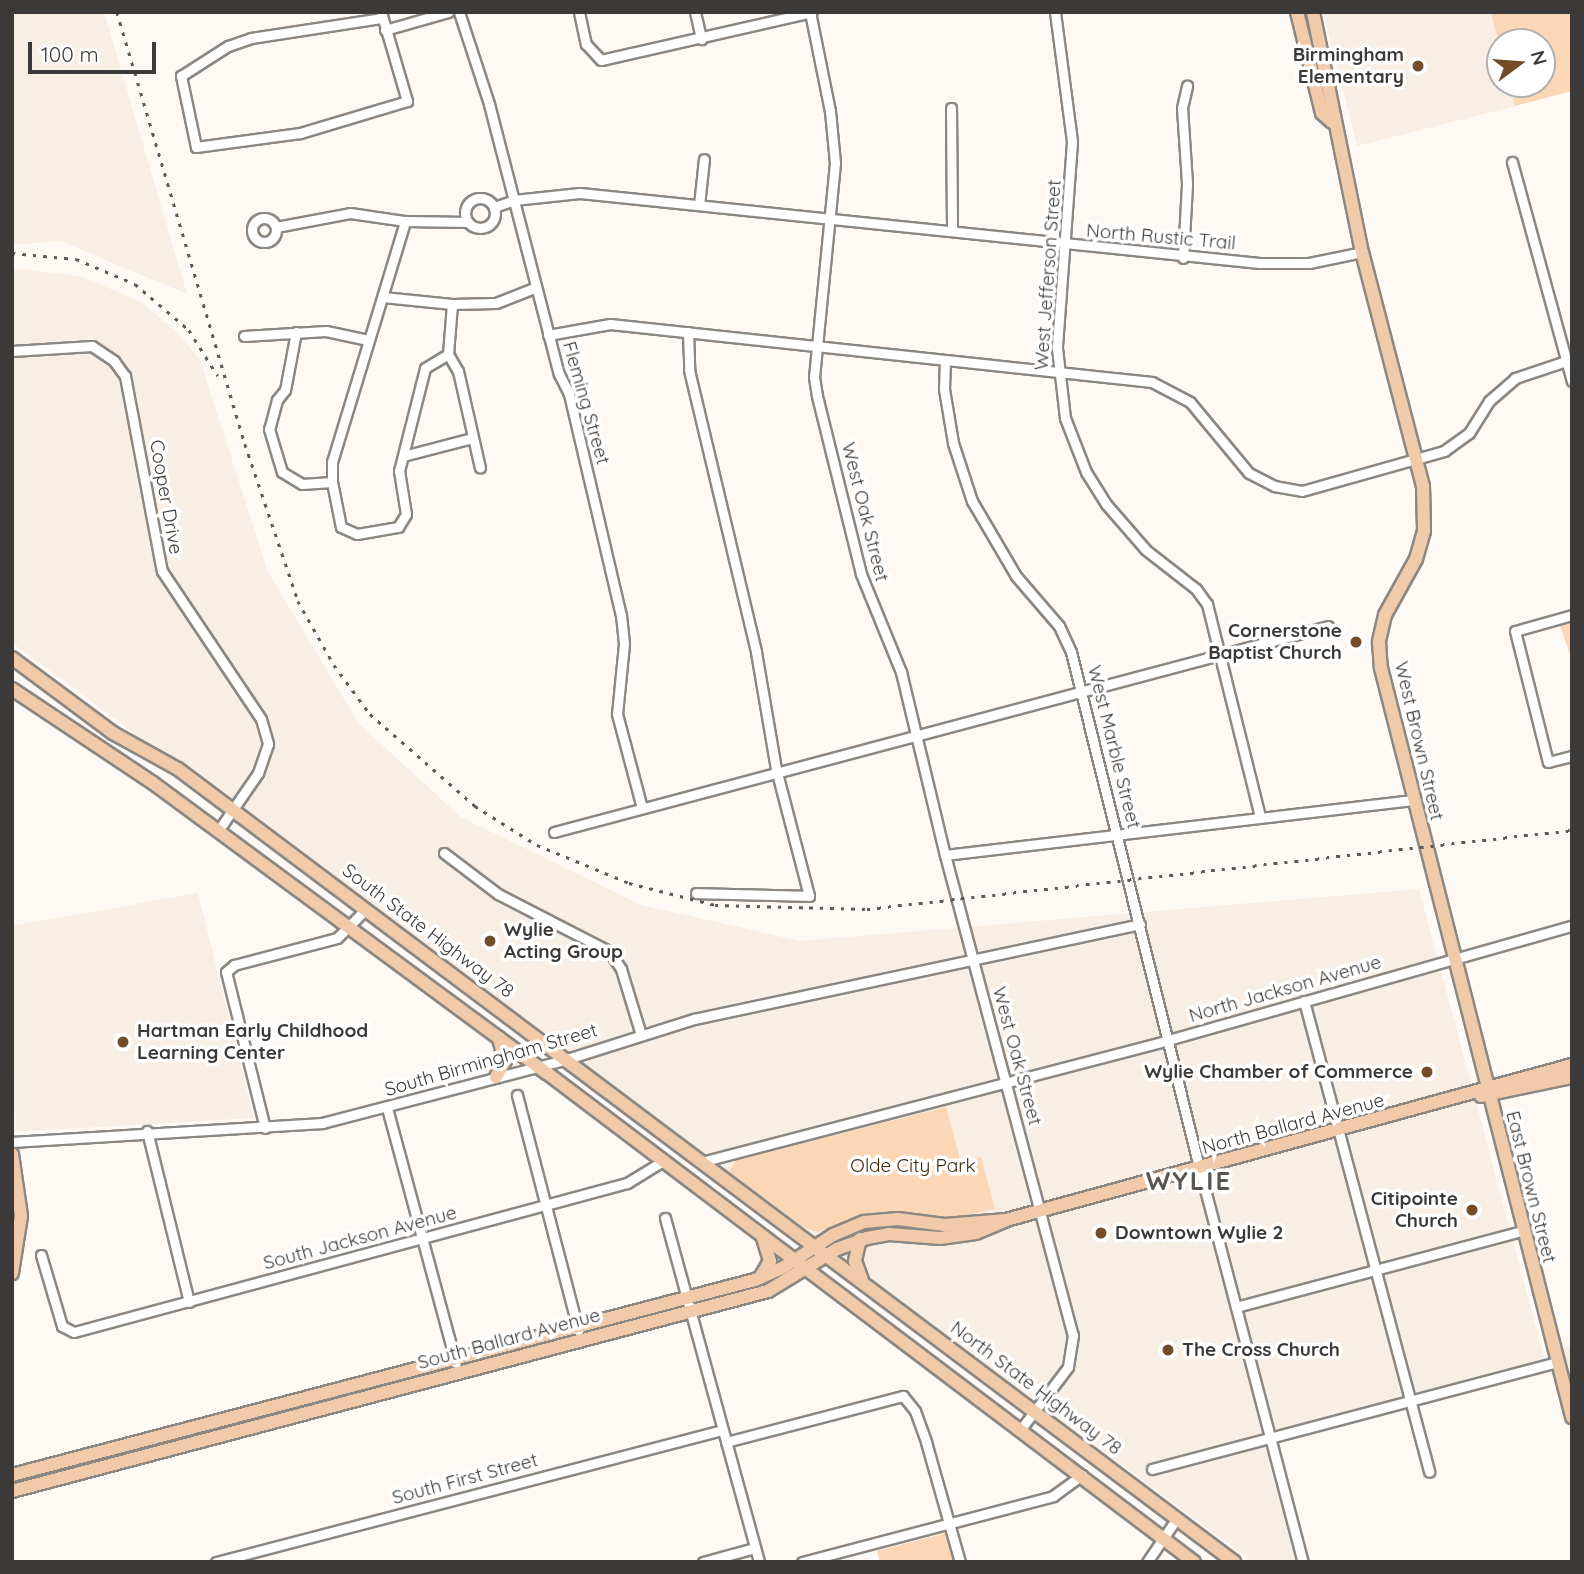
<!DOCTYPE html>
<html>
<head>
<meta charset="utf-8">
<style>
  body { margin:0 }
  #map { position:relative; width:1584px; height:1574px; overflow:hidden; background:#fef9f5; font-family:Quicksand,sans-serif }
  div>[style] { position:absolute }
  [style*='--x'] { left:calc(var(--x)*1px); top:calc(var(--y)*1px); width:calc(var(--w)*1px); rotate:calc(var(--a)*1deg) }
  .built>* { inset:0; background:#f9eee4 }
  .green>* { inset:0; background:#fcd7b6 }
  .roads { filter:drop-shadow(2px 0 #8b8783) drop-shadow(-2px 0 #8b8783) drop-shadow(0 2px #8b8783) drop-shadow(0 -2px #8b8783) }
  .minor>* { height:9px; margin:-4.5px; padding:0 4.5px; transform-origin:4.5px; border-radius:4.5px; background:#fff }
  .minor>.ring { margin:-4.5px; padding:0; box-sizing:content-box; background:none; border:9px solid #fff; border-radius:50% }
  .major>* { height:12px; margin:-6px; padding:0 6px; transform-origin:6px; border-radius:6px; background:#f1cba9 }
  .rail>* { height:2.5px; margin-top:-1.25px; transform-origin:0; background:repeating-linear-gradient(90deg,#5d5b59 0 3.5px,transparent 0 10.5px) }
  .dots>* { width:19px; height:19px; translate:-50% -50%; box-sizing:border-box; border:4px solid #fff; border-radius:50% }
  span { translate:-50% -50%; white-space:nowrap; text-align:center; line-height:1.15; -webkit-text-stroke:7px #fff; paint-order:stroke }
  .poi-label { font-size:19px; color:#3c3a39; font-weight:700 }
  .right { translate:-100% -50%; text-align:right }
  .left { translate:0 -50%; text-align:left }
  .street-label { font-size:19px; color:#3c3a39 }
  .park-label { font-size:19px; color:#43270a }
  .district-label { font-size:26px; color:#595551; font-weight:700; letter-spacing:2px }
  .frame { position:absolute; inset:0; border:14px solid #3c3a39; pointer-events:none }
  .north { position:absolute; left:1486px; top:28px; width:70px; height:70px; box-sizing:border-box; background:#fff; border:2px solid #b1b0b0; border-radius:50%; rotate:74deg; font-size:19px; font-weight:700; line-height:28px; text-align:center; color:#3c3a39 }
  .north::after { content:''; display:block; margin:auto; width:24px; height:32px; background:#734d29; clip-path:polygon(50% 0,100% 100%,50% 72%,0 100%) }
  .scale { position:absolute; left:28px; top:42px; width:128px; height:32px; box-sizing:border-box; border:4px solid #3c3a39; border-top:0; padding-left:9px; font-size:21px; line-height:24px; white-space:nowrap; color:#3c3a39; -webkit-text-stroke:5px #fff; paint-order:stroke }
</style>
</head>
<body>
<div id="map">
  <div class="built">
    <div style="clip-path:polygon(12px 12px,104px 12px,187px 294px,60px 241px,12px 245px)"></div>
    <div style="clip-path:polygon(1323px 12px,1491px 12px,1500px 49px,1500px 84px,1509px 84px,1515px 106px,1357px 146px)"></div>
    <div style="clip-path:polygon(23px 269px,82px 277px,139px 301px,176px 331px,200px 360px,268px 572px,359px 724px,461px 817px,641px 905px,800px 941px,1419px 889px,1548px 1372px,1265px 1447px,1296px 1562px,1253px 1562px,12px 643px,12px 270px)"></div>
    <div style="clip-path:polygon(198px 893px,254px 1118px,15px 1132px,12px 926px)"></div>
    <div style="clip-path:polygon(1572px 1345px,1572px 1387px,1561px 1348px)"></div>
  </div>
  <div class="green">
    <div style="clip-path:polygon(1478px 12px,1572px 12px,1572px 91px,1515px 106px,1509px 84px,1542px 84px,1542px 42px,1500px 42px,1500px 49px,1491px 13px)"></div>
    <div style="clip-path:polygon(1572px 620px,1572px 660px,1559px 623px)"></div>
    <div style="clip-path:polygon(946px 1107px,961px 1163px,981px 1157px,995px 1209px,954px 1218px,870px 1214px,817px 1232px,805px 1228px,729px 1172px,736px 1160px)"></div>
    <div style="clip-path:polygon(946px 1533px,954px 1562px,880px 1562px,877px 1551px)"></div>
  </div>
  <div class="roads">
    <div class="minor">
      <div style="--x:381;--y:12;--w:93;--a:73.7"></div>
      <div style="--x:407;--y:101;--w:112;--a:163.3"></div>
      <div style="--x:300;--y:133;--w:105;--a:172.3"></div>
      <div style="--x:196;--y:147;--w:73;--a:-101.9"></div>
      <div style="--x:181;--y:76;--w:56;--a:-32.6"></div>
      <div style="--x:228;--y:46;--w:24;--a:-19"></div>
      <div style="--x:251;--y:38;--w:133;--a:-8.7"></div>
      <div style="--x:459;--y:12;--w:97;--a:71.9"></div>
      <div style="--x:489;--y:104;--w:279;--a:75.5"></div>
      <div style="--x:559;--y:374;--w:22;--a:63"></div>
      <div style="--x:569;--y:394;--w:227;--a:76.8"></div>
      <div style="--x:621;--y:615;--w:29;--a:84"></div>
      <div style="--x:624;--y:644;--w:70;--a:95.7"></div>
      <div style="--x:617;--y:714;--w:97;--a:75.1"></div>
      <div style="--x:579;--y:12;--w:33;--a:78"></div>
      <div style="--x:586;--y:44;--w:22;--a:47"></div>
      <div style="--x:601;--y:60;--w:216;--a:-12.8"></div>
      <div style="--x:695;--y:12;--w:28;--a:77"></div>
      <div style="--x:810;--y:12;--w:101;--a:78.6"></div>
      <div style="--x:830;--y:111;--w:52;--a:84.5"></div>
      <div style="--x:835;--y:163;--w:215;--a:95.6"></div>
      <div style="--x:814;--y:377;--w:19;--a:81"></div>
      <div style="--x:817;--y:396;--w:183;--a:76.1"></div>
      <div style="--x:861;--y:574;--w:106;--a:67.8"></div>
      <div style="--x:901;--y:672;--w:188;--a:76.5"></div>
      <div style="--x:945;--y:855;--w:497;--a:75.1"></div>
      <div style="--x:1073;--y:1335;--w:32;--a:99"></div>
      <div style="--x:1068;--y:1367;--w:78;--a:127.2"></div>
      <div style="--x:1055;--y:12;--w:131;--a:82.5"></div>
      <div style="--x:1072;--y:142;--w:207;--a:94.2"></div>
      <div style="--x:1057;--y:348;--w:70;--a:83.5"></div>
      <div style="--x:1065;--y:418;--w:58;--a:68.7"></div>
      <div style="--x:1086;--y:472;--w:38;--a:58"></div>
      <div style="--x:1106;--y:504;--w:61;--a:49"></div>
      <div style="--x:1146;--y:550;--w:63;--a:38"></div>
      <div style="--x:1196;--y:589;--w:19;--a:54"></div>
      <div style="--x:1207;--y:604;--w:219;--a:76"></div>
      <div style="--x:385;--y:30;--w:66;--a:-15.9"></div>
      <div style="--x:951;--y:108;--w:123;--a:89.5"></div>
      <div style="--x:1512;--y:162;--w:227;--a:74.7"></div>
      <div class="ring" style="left:465px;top:198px;width:21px;height:21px"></div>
      <div style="--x:699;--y:205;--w:46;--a:-83.8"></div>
      <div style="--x:494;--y:207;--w:21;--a:-19"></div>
      <div style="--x:514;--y:200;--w:66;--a:-6.1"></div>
      <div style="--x:580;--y:193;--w:683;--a:5.89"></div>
      <div style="--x:1259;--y:263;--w:50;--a:0"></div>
      <div style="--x:1309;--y:263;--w:54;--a:-11.7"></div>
      <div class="ring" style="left:252px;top:218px;width:15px;height:15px"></div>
      <div style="--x:276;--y:227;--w:75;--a:-10.7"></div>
      <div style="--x:350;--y:213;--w:56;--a:8.3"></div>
      <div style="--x:405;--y:221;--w:63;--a:0.9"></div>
      <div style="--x:1183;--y:258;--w:75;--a:-86.9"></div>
      <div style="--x:1187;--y:183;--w:75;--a:-93.8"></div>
      <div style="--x:1182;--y:108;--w:23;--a:-77"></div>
      <div style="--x:383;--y:297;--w:69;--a:5.8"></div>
      <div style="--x:452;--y:304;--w:44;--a:-1.3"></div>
      <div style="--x:496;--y:303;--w:41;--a:-21.5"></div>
      <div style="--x:296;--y:332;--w:59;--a:100.7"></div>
      <div style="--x:285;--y:390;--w:13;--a:129"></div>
      <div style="--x:277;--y:400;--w:30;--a:105"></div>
      <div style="--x:269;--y:429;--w:45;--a:73.2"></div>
      <div style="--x:282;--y:472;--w:23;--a:31"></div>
      <div style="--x:302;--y:484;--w:30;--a:-4"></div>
      <div style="--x:332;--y:482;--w:46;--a:78.7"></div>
      <div style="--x:341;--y:527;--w:17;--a:24"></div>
      <div style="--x:357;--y:534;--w:42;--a:-9.7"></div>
      <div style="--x:398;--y:527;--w:15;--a:-58"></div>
      <div style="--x:406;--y:514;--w:44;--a:-99.2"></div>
      <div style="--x:399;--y:471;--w:106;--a:-75.8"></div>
      <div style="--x:425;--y:368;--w:27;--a:-31"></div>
      <div style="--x:688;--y:332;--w:38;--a:88"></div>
      <div style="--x:689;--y:370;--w:290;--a:76.6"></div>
      <div style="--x:756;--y:652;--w:119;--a:80.3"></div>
      <div style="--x:776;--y:769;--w:131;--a:75.4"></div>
      <div style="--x:809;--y:896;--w:113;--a:-178.5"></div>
      <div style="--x:548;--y:335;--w:63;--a:-10.1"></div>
      <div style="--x:610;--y:324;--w:545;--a:6.11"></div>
      <div style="--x:1152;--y:382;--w:43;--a:27.8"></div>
      <div style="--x:1190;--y:402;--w:92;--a:50.3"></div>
      <div style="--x:1249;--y:473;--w:28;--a:27"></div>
      <div style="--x:1274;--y:486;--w:28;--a:10"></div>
      <div style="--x:1302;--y:491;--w:148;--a:-15.7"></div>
      <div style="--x:1444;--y:451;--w:31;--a:-36"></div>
      <div style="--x:1469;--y:433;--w:38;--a:-58"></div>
      <div style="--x:1489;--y:401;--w:35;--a:-41"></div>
      <div style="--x:1515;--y:378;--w:60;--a:-18.4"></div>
      <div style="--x:244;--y:336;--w:82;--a:-3.5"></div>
      <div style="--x:326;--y:331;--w:43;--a:12.1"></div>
      <div style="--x:12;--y:351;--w:80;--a:-3.6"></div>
      <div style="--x:92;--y:346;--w:27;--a:34"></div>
      <div style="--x:114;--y:361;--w:19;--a:54"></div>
      <div style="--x:125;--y:376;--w:198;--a:79.3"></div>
      <div style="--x:162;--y:571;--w:178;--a:56.2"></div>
      <div style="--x:261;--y:719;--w:26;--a:74"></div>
      <div style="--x:268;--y:744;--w:31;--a:109"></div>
      <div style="--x:258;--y:773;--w:70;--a:124.6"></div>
      <div style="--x:448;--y:354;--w:20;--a:60"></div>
      <div style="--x:458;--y:371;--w:99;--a:77.2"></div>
      <div style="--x:448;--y:354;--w:50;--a:-85.4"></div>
      <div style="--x:945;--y:360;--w:29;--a:92"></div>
      <div style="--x:944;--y:389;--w:55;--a:80.5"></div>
      <div style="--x:953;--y:443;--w:61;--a:71.9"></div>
      <div style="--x:972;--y:501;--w:87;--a:59.6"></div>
      <div style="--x:1016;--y:576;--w:66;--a:49.3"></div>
      <div style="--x:1059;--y:626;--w:29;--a:65"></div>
      <div style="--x:1071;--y:652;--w:518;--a:76.04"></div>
      <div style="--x:1196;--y:1155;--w:421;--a:75.3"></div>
      <div style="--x:403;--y:456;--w:71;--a:-14.6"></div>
      <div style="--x:332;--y:482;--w:20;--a:-90"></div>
      <div style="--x:332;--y:462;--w:252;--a:-73.1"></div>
      <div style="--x:1572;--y:615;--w:59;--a:164.3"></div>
      <div style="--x:1515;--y:631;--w:135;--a:75.9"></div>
      <div style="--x:1548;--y:762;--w:25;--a:-14"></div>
      <div style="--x:554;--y:832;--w:801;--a:-14.9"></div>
      <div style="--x:444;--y:853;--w:68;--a:37.2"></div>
      <div style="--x:498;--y:894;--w:125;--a:27.2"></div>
      <div style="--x:609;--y:951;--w:22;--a:56"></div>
      <div style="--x:621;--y:969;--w:69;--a:73.1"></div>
      <div style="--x:945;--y:855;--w:471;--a:-6.7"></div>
      <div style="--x:1304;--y:1001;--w:487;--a:75.1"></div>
      <div style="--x:517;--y:1095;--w:243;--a:75.4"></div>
      <div style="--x:387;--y:1108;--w:264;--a:74.9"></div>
      <div style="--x:265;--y:1128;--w:161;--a:-104"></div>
      <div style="--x:226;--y:972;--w:11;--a:-41"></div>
      <div style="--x:234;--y:965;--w:106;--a:-14.7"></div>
      <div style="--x:337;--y:938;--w:41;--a:-45"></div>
      <div style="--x:147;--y:1131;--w:176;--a:76.2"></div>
      <div style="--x:12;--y:1142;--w:311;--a:-3.5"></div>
      <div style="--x:322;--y:1123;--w:253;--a:-14.6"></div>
      <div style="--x:567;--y:1059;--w:133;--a:-17.5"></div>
      <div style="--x:694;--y:1019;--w:456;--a:-12"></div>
      <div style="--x:701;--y:1162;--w:483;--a:-14.6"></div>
      <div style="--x:1168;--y:1040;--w:420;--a:-15.8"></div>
      <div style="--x:665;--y:1218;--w:357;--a:74.7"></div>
      <div style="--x:41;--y:1255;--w:74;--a:73.5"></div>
      <div style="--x:62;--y:1326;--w:13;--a:27"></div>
      <div style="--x:74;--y:1332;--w:573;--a:-15.08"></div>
      <div style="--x:627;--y:1183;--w:42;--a:-31.4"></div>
      <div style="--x:1236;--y:1307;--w:296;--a:-14.9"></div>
      <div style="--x:726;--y:1442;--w:183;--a:-14.6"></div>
      <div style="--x:903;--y:1396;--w:19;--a:51"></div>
      <div style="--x:915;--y:1411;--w:33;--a:70"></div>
      <div style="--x:926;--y:1442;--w:125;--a:74.2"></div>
      <div style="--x:1152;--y:1469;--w:419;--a:-14.8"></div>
      <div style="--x:216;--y:1562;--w:523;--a:-14.62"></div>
      <div style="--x:703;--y:1562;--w:54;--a:-15.1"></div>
      <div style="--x:802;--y:1562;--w:260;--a:-14.7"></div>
      <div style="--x:1053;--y:1496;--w:36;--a:-36"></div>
      <div style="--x:1147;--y:1562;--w:53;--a:-55.7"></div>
    </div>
    <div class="major">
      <div style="--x:1297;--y:12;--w:104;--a:76.1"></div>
      <div style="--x:1322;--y:113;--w:13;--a:42"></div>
      <div style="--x:1313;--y:12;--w:245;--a:78.5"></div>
      <div style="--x:1362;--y:252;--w:242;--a:75.4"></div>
      <div style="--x:1423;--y:486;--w:45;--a:88.7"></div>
      <div style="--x:1424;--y:531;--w:29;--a:106"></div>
      <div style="--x:1416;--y:559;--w:64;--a:119"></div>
      <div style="--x:1385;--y:615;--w:28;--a:103"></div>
      <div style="--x:1379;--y:642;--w:26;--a:86"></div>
      <div style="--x:1381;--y:668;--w:773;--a:75.69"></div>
      <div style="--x:12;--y:658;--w:126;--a:36.6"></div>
      <div style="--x:113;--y:733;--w:74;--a:29"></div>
      <div style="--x:178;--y:769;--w:1321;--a:36.9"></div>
      <div style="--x:12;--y:689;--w:169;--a:33.7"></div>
      <div style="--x:153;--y:783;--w:489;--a:36.4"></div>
      <div style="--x:547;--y:1073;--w:811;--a:37.08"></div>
      <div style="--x:496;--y:1077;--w:18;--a:-61"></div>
      <div style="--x:505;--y:1061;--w:24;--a:-105"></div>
      <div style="--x:1481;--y:1096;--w:93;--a:-11.8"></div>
      <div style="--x:12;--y:1154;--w:63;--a:81.7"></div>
      <div style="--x:21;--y:1216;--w:58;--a:99"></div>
      <div style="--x:860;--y:1239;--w:23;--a:103"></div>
      <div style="--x:855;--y:1261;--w:20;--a:70"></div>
      <div style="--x:760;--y:1278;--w:20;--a:-60"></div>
      <div style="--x:770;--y:1261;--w:24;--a:-107"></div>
      <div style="--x:12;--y:1475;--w:768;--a:-14.71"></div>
      <div style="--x:755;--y:1280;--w:32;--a:-24"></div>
      <div style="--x:784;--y:1267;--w:59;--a:-33.1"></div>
      <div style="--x:833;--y:1235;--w:34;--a:-23"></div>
      <div style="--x:864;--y:1222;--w:34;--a:-5"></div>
      <div style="--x:898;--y:1219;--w:47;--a:7.3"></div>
      <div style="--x:945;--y:1225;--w:61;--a:-4.7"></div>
      <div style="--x:12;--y:1491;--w:782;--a:-14.82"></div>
      <div style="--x:768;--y:1291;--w:81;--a:-31.3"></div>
      <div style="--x:837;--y:1249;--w:32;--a:-20"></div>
      <div style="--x:867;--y:1238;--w:22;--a:-10"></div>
      <div style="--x:889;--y:1234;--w:51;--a:4.5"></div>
      <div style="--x:940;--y:1238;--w:36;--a:-8"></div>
      <div style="--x:976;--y:1233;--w:33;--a:-23"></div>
      <div style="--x:1006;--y:1220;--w:587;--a:-15.32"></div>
    </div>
  </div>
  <div class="rail">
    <div style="--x:117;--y:12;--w:451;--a:73.5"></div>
    <div style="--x:245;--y:444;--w:166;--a:71.3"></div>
    <div style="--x:298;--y:601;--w:73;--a:60.6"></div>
    <div style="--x:334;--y:665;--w:61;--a:53.7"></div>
    <div style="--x:370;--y:714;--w:140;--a:41.2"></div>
    <div style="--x:475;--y:806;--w:73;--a:32.2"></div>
    <div style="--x:537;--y:845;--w:100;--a:22.4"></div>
    <div style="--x:629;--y:883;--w:89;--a:14.3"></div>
    <div style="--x:715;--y:905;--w:152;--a:1.5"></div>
    <div style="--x:867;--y:909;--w:709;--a:-6.39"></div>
    <div style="--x:12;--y:253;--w:64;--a:5.4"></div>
    <div style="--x:76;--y:259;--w:64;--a:23"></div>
    <div style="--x:135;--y:284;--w:71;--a:40.4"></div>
    <div style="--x:189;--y:330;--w:54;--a:57.8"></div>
  </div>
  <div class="dots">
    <div style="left:1418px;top:66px;background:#734d29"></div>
    <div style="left:1356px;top:642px;background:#734d29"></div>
    <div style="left:490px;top:941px;background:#734d29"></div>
    <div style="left:123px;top:1042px;background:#734d29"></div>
    <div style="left:1427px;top:1072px;background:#734d29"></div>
    <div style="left:1472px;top:1210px;background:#734d29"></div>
    <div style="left:1101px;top:1233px;background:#734d29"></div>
    <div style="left:1168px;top:1350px;background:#734d29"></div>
  </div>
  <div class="poi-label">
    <span class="right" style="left:1404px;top:66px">Birmingham<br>Elementary</span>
    <span class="right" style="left:1342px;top:642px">Cornerstone<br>Baptist Church</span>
    <span class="left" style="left:504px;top:941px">Wylie<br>Acting Group</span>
    <span class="left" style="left:137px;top:1042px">Hartman Early Childhood<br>Learning Center</span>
    <span class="right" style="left:1413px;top:1072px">Wylie Chamber of Commerce</span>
    <span class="right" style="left:1458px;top:1210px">Citipointe<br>Church</span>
    <span class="left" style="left:1115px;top:1233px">Downtown Wylie 2</span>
    <span class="left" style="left:1182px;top:1350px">The Cross Church</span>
  </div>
  <div class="street-label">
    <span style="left:1161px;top:237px;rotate:5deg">North Rustic Trail</span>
    <span style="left:1048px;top:275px;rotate:-86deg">West Jefferson Street</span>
    <span style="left:586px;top:403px;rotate:74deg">Fleming Street</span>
    <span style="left:166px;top:497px;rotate:80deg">Cooper Drive</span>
    <span style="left:865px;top:512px;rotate:76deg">West Oak Street</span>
    <span style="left:1419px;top:741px;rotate:77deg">West Brown Street</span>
    <span style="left:1114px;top:747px;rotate:76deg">West Marble Street</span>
    <span style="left:428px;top:931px;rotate:37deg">South State Highway 78</span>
    <span style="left:1285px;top:989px;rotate:-16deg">North Jackson Avenue</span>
    <span style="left:1017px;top:1056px;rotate:75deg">West Oak Street</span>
    <span style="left:491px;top:1060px;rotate:-16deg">South Birmingham Street</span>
    <span style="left:1293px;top:1124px;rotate:-15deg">North Ballard Avenue</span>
    <span style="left:1531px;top:1187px;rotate:76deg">East Brown Street</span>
    <span style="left:360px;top:1238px;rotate:-15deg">South Jackson Avenue</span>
    <span style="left:509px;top:1339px;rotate:-15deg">South Ballard Avenue</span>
    <span style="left:1036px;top:1388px;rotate:37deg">North State Highway 78</span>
    <span style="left:465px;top:1479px;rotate:-15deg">South First Street</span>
  </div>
  <div class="park-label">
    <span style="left:913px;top:1166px">Olde City Park</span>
  </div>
  <div class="district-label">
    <span style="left:1189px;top:1181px">WYLIE</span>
  </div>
  <div class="frame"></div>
  <div class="north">N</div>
  <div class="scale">100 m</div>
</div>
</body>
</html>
